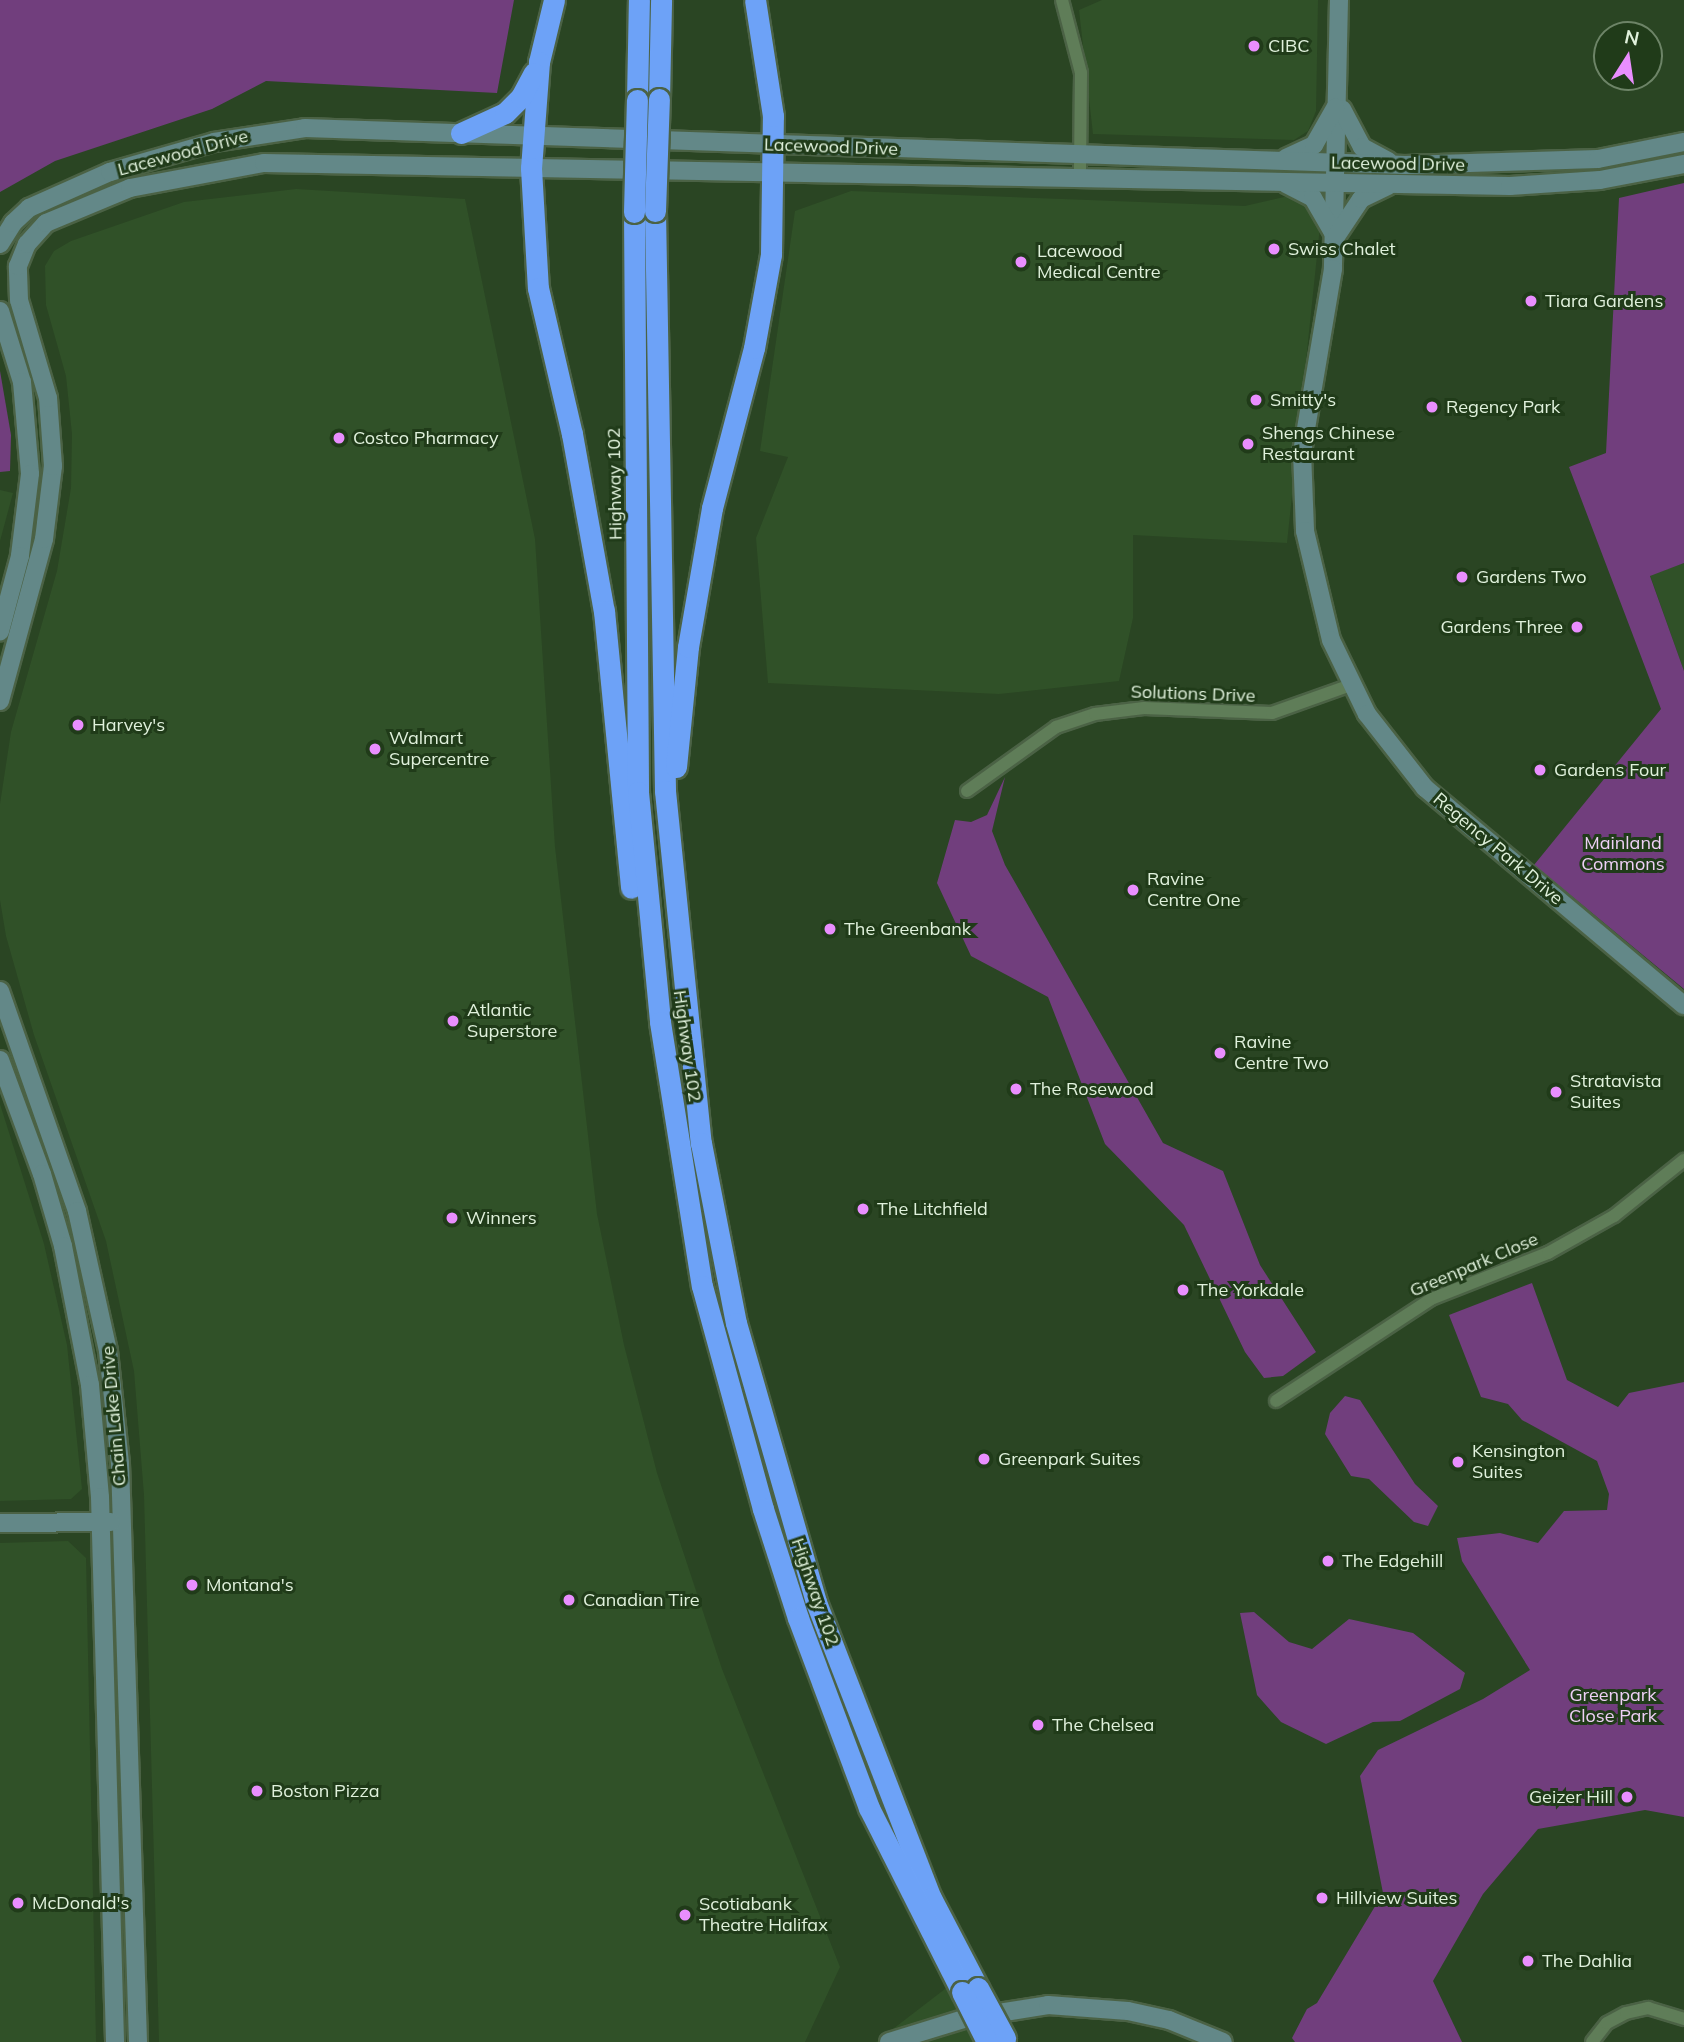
<!DOCTYPE html>
<html>
<head>
<meta charset="utf-8">
<style>
  body { margin:0 }
  #map { position:relative; width:1684px; height:2042px; overflow:hidden; background:#2a4523; font-family:Mulish,sans-serif }
  div>[style] { position:absolute }
  [style*='--x'] { left:calc(var(--x)*1px); top:calc(var(--y)*1px); width:calc(var(--w)*1px); rotate:calc(var(--a)*1deg) }
  .built>* { inset:0; background:#305128 }
  .green>* { inset:0; background:#713e7d }
  .roads { filter:drop-shadow(2px 0 #4b6245) drop-shadow(-2px 0 #4b6245) drop-shadow(0 2px #4b6245) drop-shadow(0 -2px #4b6245) }
  .street>* { height:12px; margin:-6px; padding:0 6px; transform-origin:6px; border-radius:6px; background:#5f7d58 }
  .secondary>* { height:18px; margin:-9px; padding:0 9px; transform-origin:9px; border-radius:9px; background:#638888 }
  .highway>* { height:21px; margin:-10.5px; padding:0 10.5px; transform-origin:10.5px; border-radius:10.5px; background:#6da2f7 }
  .bridges { filter:drop-shadow(2px 0 #4b6245) drop-shadow(-2px 0 #4b6245) drop-shadow(0 2px #4b6245) drop-shadow(0 -2px #4b6245) }
  .highway-bridge>* { height:21px; margin:-10.5px; padding:0 10.5px; transform-origin:10.5px; border-radius:10.5px; background:#6da2f7 }
  .dots>* { width:19px; height:19px; translate:-50% -50%; box-sizing:border-box; border:4px solid #203b19; border-radius:50% }
  span { translate:-50% -50%; white-space:nowrap; text-align:center; line-height:1.15; -webkit-text-stroke:6px #203b19; paint-order:stroke }
  .poi-label { font-size:18px; color:#e0f1dc }
  .left { translate:0 -50%; text-align:left }
  .right { translate:-100% -50%; text-align:right }
  .street-label { font-size:18px; color:#e0f1dc }
  .park-label { font-size:18px; color:#efd0f7 }
  .north { position:absolute; left:1593px; top:21px; width:70px; height:70px; box-sizing:border-box; background:#203b19; border:2px solid #6d8467; border-radius:50%; rotate:12deg; font-size:19px; font-weight:700; line-height:28px; text-align:center; color:#e0f1dc }
  .north::after { content:''; display:block; margin:auto; width:24px; height:32px; background:#e98efe; clip-path:polygon(50% 0,100% 100%,50% 72%,0 100%) }
</style>
</head>
<body>
<div id="map">
  <div class="built">
    <div style="clip-path:polygon(1102px 0,1318px 0,1316px 111px,1308px 131px,1294px 140px,1093px 134px,1079px 10px)"></div>
    <div style="clip-path:polygon(1324px 188px,1287px 543px,1133px 535px,1133px 618px,1119px 681px,999px 694px,768px 683px,756px 538px,788px 457px,760px 451px,795px 211px,851px 191px,1245px 206px)"></div>
    <div style="clip-path:polygon(296px 189px,465px 199px,535px 539px,555px 847px,597px 1214px,624px 1345px,657px 1473px,722px 1669px,840px 1967px,805px 2042px,159px 2042px,144px 1495px,134px 1371px,106px 1241px,34px 1035px,6px 936px,0 900px,0 804px,11px 732px,57px 571px,71px 488px,72px 434px,66px 376px,46px 305px,45px 266px,54px 251px,71px 241px,184px 202px)"></div>
    <div style="clip-path:polygon(0 490px,13px 493px,0 541px)"></div>
    <div style="clip-path:polygon(1684px 563px,1684px 671px,1650px 575px)"></div>
    <div style="clip-path:polygon(0 1104px,44px 1244px,67px 1345px,82px 1489px,71px 1499px,0 1501px)"></div>
    <div style="clip-path:polygon(68px 1541px,86px 1558px,96px 2042px,0 2042px,0 1543px)"></div>
    <div style="clip-path:polygon(958px 1979px,994px 2042px,876px 2042px)"></div>
  </div>
  <div class="green">
    <div style="clip-path:polygon(0 0,514px 0,497px 93px,266px 81px,212px 109px,55px 161px,0 192px)"></div>
    <div style="clip-path:polygon(1684px 183px,1684px 563px,1650px 576px,1684px 671px,1684px 989px,1534px 865px,1661px 709px,1569px 467px,1606px 453px,1619px 198px)"></div>
    <div style="clip-path:polygon(0 371px,11px 435px,10px 471px,0 472px)"></div>
    <div style="clip-path:polygon(1005px 777px,992px 831px,1005px 865px,1163px 1143px,1223px 1171px,1260px 1265px,1316px 1352px,1283px 1376px,1264px 1378px,1245px 1352px,1184px 1225px,1105px 1144px,1048px 997px,971px 956px,937px 883px,955px 820px,971px 822px,987px 815px)"></div>
    <div style="clip-path:polygon(1532px 1283px,1567px 1380px,1618px 1407px,1629px 1393px,1684px 1382px,1684px 1817px,1645px 1810px,1538px 1829px,1483px 1894px,1433px 1981px,1462px 2042px,1295px 2042px,1292px 2038px,1307px 2009px,1317px 2003px,1383px 1893px,1360px 1776px,1378px 1750px,1483px 1699px,1530px 1670px,1462px 1561px,1457px 1538px,1500px 1533px,1538px 1543px,1564px 1511px,1607px 1510px,1609px 1494px,1597px 1461px,1522px 1420px,1508px 1404px,1481px 1397px,1449px 1315px)"></div>
    <div style="clip-path:polygon(1345px 1396px,1360px 1400px,1415px 1484px,1438px 1506px,1428px 1526px,1414px 1522px,1369px 1479px,1351px 1476px,1325px 1434px,1330px 1413px)"></div>
    <div style="clip-path:polygon(1254px 1612px,1289px 1642px,1312px 1649px,1349px 1619px,1413px 1633px,1465px 1673px,1460px 1689px,1400px 1721px,1373px 1722px,1326px 1744px,1281px 1722px,1257px 1695px,1240px 1613px)"></div>
  </div>
  <div class="roads">
    <div class="street">
      <div style="--x:1062;--y:0;--w:75;--a:75.4"></div>
      <div style="--x:1081;--y:73;--w:103;--a:90.6"></div>
      <div style="--x:967;--y:791;--w:110;--a:-35.7"></div>
      <div style="--x:1056;--y:727;--w:41;--a:-18.4"></div>
      <div style="--x:1095;--y:714;--w:49;--a:-7"></div>
      <div style="--x:1144;--y:708;--w:128;--a:2.2"></div>
      <div style="--x:1272;--y:713;--w:84;--a:-19.5"></div>
      <div style="--x:1276;--y:1401;--w:186;--a:-33.3"></div>
      <div style="--x:1431;--y:1299;--w:126;--a:-21.5"></div>
      <div style="--x:1548;--y:1253;--w:76;--a:-29.3"></div>
      <div style="--x:1614;--y:1216;--w:90;--a:-38.7"></div>
      <div style="--x:1592;--y:2042;--w:24;--a:-52"></div>
      <div style="--x:1607;--y:2023;--w:21;--a:-28"></div>
      <div style="--x:1626;--y:2013;--w:23;--a:-13"></div>
      <div style="--x:1648;--y:2008;--w:38;--a:17"></div>
    </div>
    <div class="secondary">
      <div style="--x:1339;--y:0;--w:269;--a:91.3"></div>
      <div style="--x:1333;--y:269;--w:186;--a:99.6"></div>
      <div style="--x:1302;--y:452;--w:79;--a:87.8"></div>
      <div style="--x:1305;--y:531;--w:112;--a:76.6"></div>
      <div style="--x:1331;--y:640;--w:82;--a:64.1"></div>
      <div style="--x:1367;--y:714;--w:94;--a:51.9"></div>
      <div style="--x:1425;--y:788;--w:338;--a:40"></div>
      <div style="--x:1342;--y:109;--w:43;--a:62.2"></div>
      <div style="--x:1362;--y:147;--w:30;--a:28"></div>
      <div style="--x:1286;--y:158;--w:31;--a:-25"></div>
      <div style="--x:1314;--y:145;--w:43;--a:-60.4"></div>
      <div style="--x:1286;--y:184;--w:30;--a:27"></div>
      <div style="--x:1313;--y:198;--w:39;--a:60"></div>
      <div style="--x:1337;--y:235;--w:43;--a:-56.3"></div>
      <div style="--x:1361;--y:199;--w:30;--a:-26"></div>
      <div style="--x:0;--y:244;--w:25;--a:-58"></div>
      <div style="--x:13;--y:223;--w:22;--a:-43"></div>
      <div style="--x:29;--y:208;--w:89;--a:-24"></div>
      <div style="--x:110;--y:172;--w:108;--a:-16.1"></div>
      <div style="--x:214;--y:142;--w:92;--a:-8.7"></div>
      <div style="--x:305;--y:128;--w:1101;--a:1.93"></div>
      <div style="--x:1405;--y:165;--w:193;--a:-1.8"></div>
      <div style="--x:1598;--y:159;--w:88;--a:-11.2"></div>
      <div style="--x:0;--y:311;--w:74;--a:72.8"></div>
      <div style="--x:22;--y:382;--w:92;--a:85"></div>
      <div style="--x:30;--y:474;--w:83;--a:97"></div>
      <div style="--x:20;--y:556;--w:78;--a:104.9"></div>
      <div style="--x:0;--y:701;--w:168;--a:-74.8"></div>
      <div style="--x:44;--y:539;--w:74;--a:-83"></div>
      <div style="--x:53;--y:466;--w:68;--a:-94.2"></div>
      <div style="--x:48;--y:398;--w:102;--a:-106.5"></div>
      <div style="--x:19;--y:300;--w:34;--a:-92"></div>
      <div style="--x:18;--y:266;--w:24;--a:-68"></div>
      <div style="--x:27;--y:244;--w:28;--a:-48"></div>
      <div style="--x:46;--y:223;--w:91;--a:-22.6"></div>
      <div style="--x:130;--y:188;--w:136;--a:-10.6"></div>
      <div style="--x:264;--y:163;--w:1246;--a:1.06"></div>
      <div style="--x:1510;--y:186;--w:90;--a:-3.8"></div>
      <div style="--x:1600;--y:180;--w:86;--a:-10.8"></div>
      <div style="--x:0;--y:991;--w:233;--a:70.7"></div>
      <div style="--x:77;--y:1211;--w:143;--a:77.5"></div>
      <div style="--x:108;--y:1351;--w:113;--a:83.9"></div>
      <div style="--x:120;--y:1463;--w:579;--a:88.22"></div>
      <div style="--x:0;--y:1060;--w:121;--a:69.8"></div>
      <div style="--x:42;--y:1174;--w:75;--a:73.7"></div>
      <div style="--x:63;--y:1246;--w:142;--a:79"></div>
      <div style="--x:90;--y:1385;--w:112;--a:84.9"></div>
      <div style="--x:100;--y:1497;--w:545;--a:88.42"></div>
      <div style="--x:0;--y:1523;--w:111;--a:-0.5"></div>
      <div style="--x:889;--y:2042;--w:82;--a:-17.1"></div>
      <div style="--x:967;--y:2018;--w:82;--a:-9.1"></div>
      <div style="--x:1048;--y:2005;--w:80;--a:4.3"></div>
      <div style="--x:1128;--y:2011;--w:42;--a:12.4"></div>
      <div style="--x:1169;--y:2020;--w:58;--a:22.2"></div>
    </div>
    <div class="highway">
      <div style="--x:554;--y:0;--w:64;--a:103.6"></div>
      <div style="--x:539;--y:62;--w:106;--a:94.3"></div>
      <div style="--x:531;--y:168;--w:120;--a:86.7"></div>
      <div style="--x:538;--y:288;--w:150;--a:76.9"></div>
      <div style="--x:572;--y:434;--w:180;--a:79.8"></div>
      <div style="--x:604;--y:611;--w:278;--a:84.4"></div>
      <div style="--x:659;--y:99;--w:99;--a:-88.8"></div>
      <div style="--x:637;--y:100;--w:100;--a:-88.9"></div>
      <div style="--x:461;--y:133;--w:48;--a:-24.4"></div>
      <div style="--x:505;--y:113;--w:23;--a:-45"></div>
      <div style="--x:521;--y:97;--w:27;--a:-62"></div>
      <div style="--x:655;--y:211;--w:580;--a:89.01"></div>
      <div style="--x:665;--y:791;--w:354;--a:84.2"></div>
      <div style="--x:701;--y:1143;--w:183;--a:79"></div>
      <div style="--x:736;--y:1323;--w:290;--a:74"></div>
      <div style="--x:816;--y:1602;--w:318;--a:68.8"></div>
      <div style="--x:931;--y:1898;--w:102;--a:62.4"></div>
      <div style="--x:634;--y:212;--w:580;--a:89.6"></div>
      <div style="--x:638;--y:792;--w:231;--a:84.5"></div>
      <div style="--x:660;--y:1022;--w:267;--a:81"></div>
      <div style="--x:702;--y:1286;--w:231;--a:74.7"></div>
      <div style="--x:763;--y:1509;--w:114;--a:72.2"></div>
      <div style="--x:798;--y:1618;--w:203;--a:69.5"></div>
      <div style="--x:869;--y:1808;--w:206;--a:63.2"></div>
      <div style="--x:676;--y:767;--w:121;--a:-84.3"></div>
      <div style="--x:688;--y:647;--w:141;--a:-80.2"></div>
      <div style="--x:712;--y:508;--w:165;--a:-75.3"></div>
      <div style="--x:754;--y:348;--w:96;--a:-79.7"></div>
      <div style="--x:771;--y:254;--w:138;--a:-89.2"></div>
      <div style="--x:773;--y:116;--w:117;--a:-98.8"></div>
    </div>
  </div>
  <div class="bridges">
    <div class="highway-bridge">
      <div style="--x:655;--y:211;--w:112;--a:-88"></div>
      <div style="--x:634;--y:212;--w:112;--a:-88.5"></div>
      <div style="--x:978;--y:1988;--w:57;--a:61.6"></div>
      <div style="--x:962;--y:1992;--w:56;--a:63.4"></div>
    </div>
  </div>
  <div class="dots">
    <div style="left:1254px;top:46px;background:#e98efe"></div>
    <div style="left:1274px;top:249px;background:#e98efe"></div>
    <div style="left:1021px;top:262px;background:#e98efe"></div>
    <div style="left:1531px;top:301px;background:#e98efe"></div>
    <div style="left:1256px;top:400px;background:#e98efe"></div>
    <div style="left:1432px;top:407px;background:#e98efe"></div>
    <div style="left:339px;top:438px;background:#e98efe"></div>
    <div style="left:1248px;top:444px;background:#e98efe"></div>
    <div style="left:1462px;top:577px;background:#e98efe"></div>
    <div style="left:1577px;top:627px;background:#e98efe"></div>
    <div style="left:78px;top:725px;background:#e98efe"></div>
    <div style="left:375px;top:749px;background:#e98efe"></div>
    <div style="left:1540px;top:770px;background:#e98efe"></div>
    <div style="left:1133px;top:890px;background:#e98efe"></div>
    <div style="left:830px;top:929px;background:#e98efe"></div>
    <div style="left:453px;top:1021px;background:#e98efe"></div>
    <div style="left:1220px;top:1053px;background:#e98efe"></div>
    <div style="left:1016px;top:1089px;background:#e98efe"></div>
    <div style="left:1556px;top:1092px;background:#e98efe"></div>
    <div style="left:863px;top:1209px;background:#e98efe"></div>
    <div style="left:452px;top:1218px;background:#e98efe"></div>
    <div style="left:1183px;top:1290px;background:#e98efe"></div>
    <div style="left:984px;top:1459px;background:#e98efe"></div>
    <div style="left:1458px;top:1462px;background:#e98efe"></div>
    <div style="left:1328px;top:1561px;background:#e98efe"></div>
    <div style="left:192px;top:1585px;background:#e98efe"></div>
    <div style="left:569px;top:1600px;background:#e98efe"></div>
    <div style="left:1038px;top:1725px;background:#e98efe"></div>
    <div style="left:257px;top:1791px;background:#e98efe"></div>
    <div style="left:1627px;top:1797px;background:#e98efe"></div>
    <div style="left:1322px;top:1898px;background:#e98efe"></div>
    <div style="left:18px;top:1903px;background:#e98efe"></div>
    <div style="left:685px;top:1915px;background:#e98efe"></div>
    <div style="left:1528px;top:1961px;background:#e98efe"></div>
  </div>
  <div class="poi-label">
    <span class="left" style="left:1268px;top:46px">CIBC</span>
    <span class="left" style="left:1288px;top:249px">Swiss Chalet</span>
    <span class="left" style="left:1037px;top:262px">Lacewood<br>Medical Centre</span>
    <span class="left" style="left:1545px;top:301px">Tiara Gardens</span>
    <span class="left" style="left:1270px;top:400px">Smitty's</span>
    <span class="left" style="left:1446px;top:407px">Regency Park</span>
    <span class="left" style="left:1262px;top:444px">Shengs Chinese<br>Restaurant</span>
    <span class="left" style="left:353px;top:438px">Costco Pharmacy</span>
    <span class="left" style="left:1476px;top:577px">Gardens Two</span>
    <span class="right" style="left:1563px;top:627px">Gardens Three</span>
    <span class="left" style="left:92px;top:725px">Harvey's</span>
    <span class="left" style="left:389px;top:749px">Walmart<br>Supercentre</span>
    <span class="left" style="left:1554px;top:770px">Gardens Four</span>
    <span class="left" style="left:1147px;top:890px">Ravine<br>Centre One</span>
    <span class="left" style="left:844px;top:929px">The Greenbank</span>
    <span class="left" style="left:467px;top:1021px">Atlantic<br>Superstore</span>
    <span class="left" style="left:1234px;top:1053px">Ravine<br>Centre Two</span>
    <span class="left" style="left:1570px;top:1092px">Stratavista<br>Suites</span>
    <span class="left" style="left:1030px;top:1089px">The Rosewood</span>
    <span class="left" style="left:877px;top:1209px">The Litchfield</span>
    <span class="left" style="left:466px;top:1218px">Winners</span>
    <span class="left" style="left:1197px;top:1290px">The Yorkdale</span>
    <span class="left" style="left:1472px;top:1462px">Kensington<br>Suites</span>
    <span class="left" style="left:998px;top:1459px">Greenpark Suites</span>
    <span class="left" style="left:1342px;top:1561px">The Edgehill</span>
    <span class="left" style="left:206px;top:1585px">Montana's</span>
    <span class="left" style="left:583px;top:1600px">Canadian Tire</span>
    <span class="left" style="left:1052px;top:1725px">The Chelsea</span>
    <span class="left" style="left:271px;top:1791px">Boston Pizza</span>
    <span class="right" style="left:1613px;top:1797px">Geizer Hill</span>
    <span class="left" style="left:1336px;top:1898px">Hillview Suites</span>
    <span class="left" style="left:32px;top:1903px">McDonald's</span>
    <span class="left" style="left:699px;top:1915px">Scotiabank<br>Theatre Halifax</span>
    <span class="left" style="left:1542px;top:1961px">The Dahlia</span>
  </div>
  <div class="street-label">
    <span style="left:831px;top:147px;rotate:2deg">Lacewood Drive</span>
    <span style="left:183px;top:153px;rotate:-15deg">Lacewood Drive</span>
    <span style="left:1398px;top:164px;rotate:1deg">Lacewood Drive</span>
    <span style="left:615px;top:484px;rotate:-91deg">Highway 102</span>
    <span style="left:1193px;top:694px;rotate:2deg">Solutions Drive</span>
    <span style="left:1498px;top:849px;rotate:40deg">Regency Park Drive</span>
    <span style="left:687px;top:1046px;rotate:82deg">Highway 102</span>
    <span style="left:1474px;top:1265px;rotate:-23deg">Greenpark Close</span>
    <span style="left:114px;top:1416px;rotate:-95deg">Chain Lake Drive</span>
    <span style="left:815px;top:1592px;rotate:71deg">Highway 102</span>
  </div>
  <div class="park-label">
    <span style="left:1623px;top:854px">Mainland<br>Commons</span>
    <span style="left:1613px;top:1706px">Greenpark<br>Close Park</span>
  </div>
  <div class="north">N</div>
</div>
</body>
</html>
